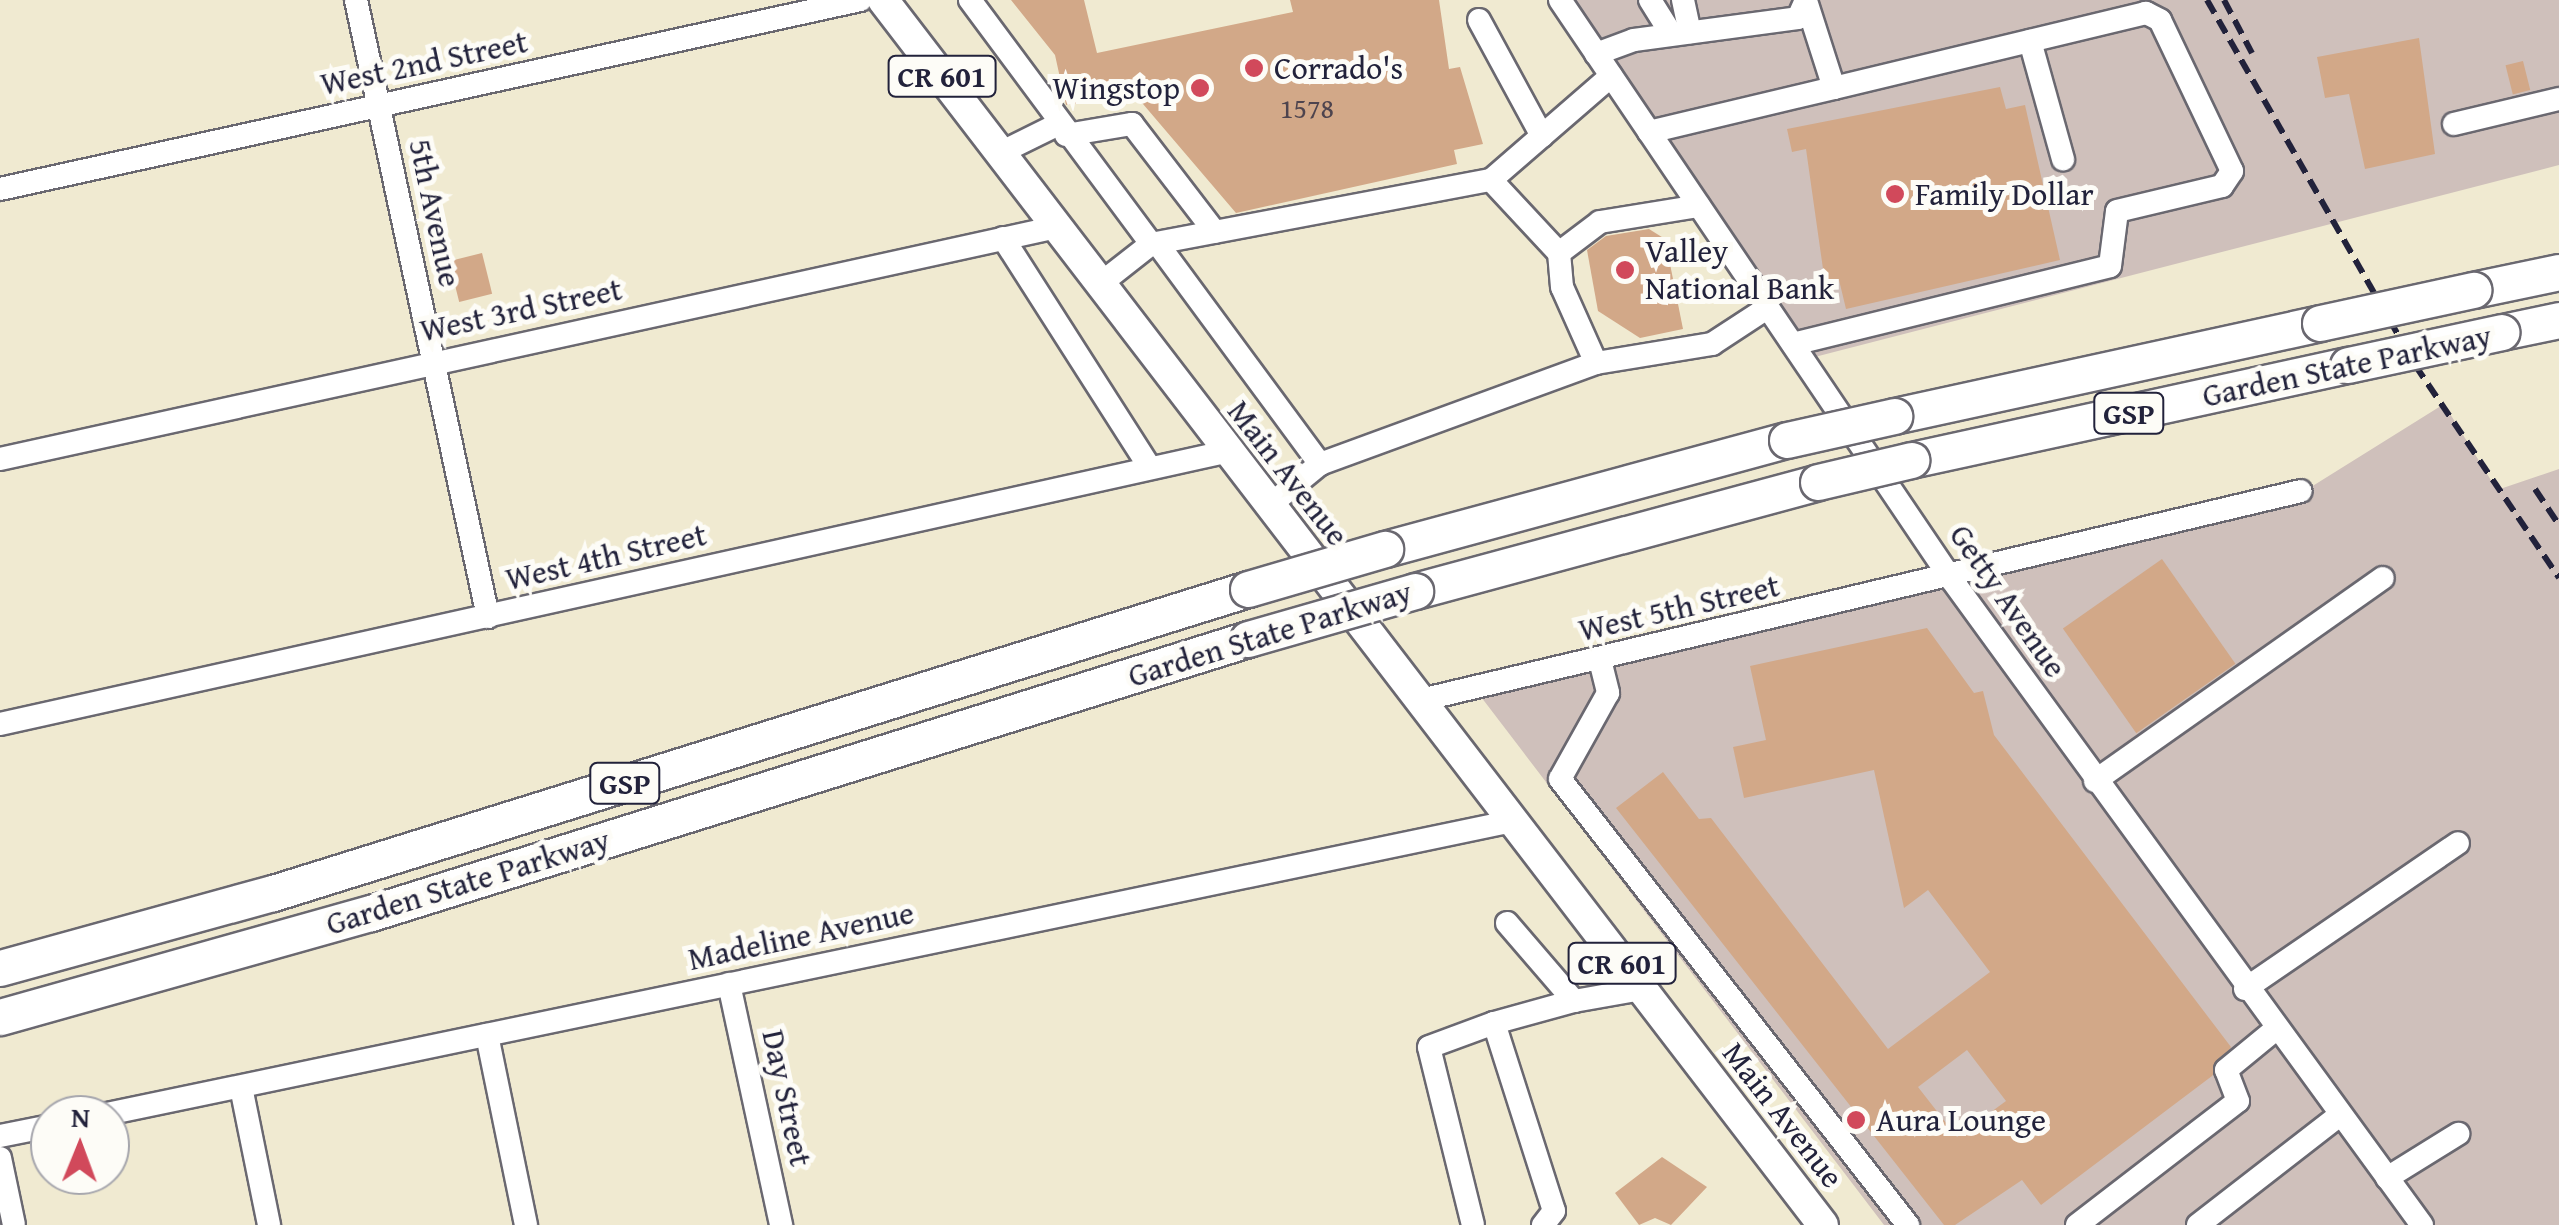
<!DOCTYPE html>
<html>
<head>
<meta charset="utf-8">
<style>
  body { margin:0 }
  #map { position:relative; width:2559px; height:1225px; overflow:hidden; background:#f0ead1; font-family:"Gentium Book Plus",serif }
  div>[style] { position:absolute }
  [style*='--x'] { left:calc(var(--x)*1px); top:calc(var(--y)*1px); width:calc(var(--w)*1px); rotate:calc(var(--a)*1deg) }
  .industrial>* { inset:0; background:#cfc0bb }
  .building>* { inset:0; background:#d2a888; transform-origin:0 0 }
  .roads { filter:drop-shadow(2px 0 #6a6870) drop-shadow(-2px 0 #6a6870) drop-shadow(0 2px #6a6870) drop-shadow(0 -2px #6a6870) }
  .minor>* { height:22px; margin:-11px; padding:0 11px; transform-origin:11px; border-radius:11px; background:#fff }
  .major>* { height:30px; margin:-15px; padding:0 15px; transform-origin:15px; border-radius:15px; background:#fff }
  .highway>* { height:35px; margin:-17.5px; padding:0 17.5px; transform-origin:17.5px; border-radius:17.5px; background:#fff }
  .rail>* { height:6px; margin-top:-3px; transform-origin:0; background:repeating-linear-gradient(90deg,#22223b 0 15px,transparent 0 23px) }
  .bridges { filter:drop-shadow(2px 0 #6a6870) drop-shadow(-2px 0 #6a6870) drop-shadow(0 2px #6a6870) drop-shadow(0 -2px #6a6870) }
  .highway-bridge>* { height:35px; margin:-17.5px; padding:0 17.5px; transform-origin:17.5px; border-radius:17.5px; background:#fff }
  .dots>* { width:28px; height:28px; translate:-50% -50%; box-sizing:border-box; border:5px solid #fdfcf7; border-radius:50% }
  span { translate:-50% -50%; white-space:nowrap; text-align:center; line-height:1.15; -webkit-text-stroke:10px #fdfcf7; paint-order:stroke }
  .number-label { font-size:28px; color:#4e444e }
  .number-label span { -webkit-text-stroke-width:0 }
  .shield-label span { padding:2px 8px; background:#fdfcf7; border:2px solid; border-radius:8px; -webkit-text-stroke-width:0 }
  .shield-label { font-size:30px; color:#22223b; font-weight:700 }
  .street-label { font-size:32px; color:#22223b }
  .poi-label { font-size:32px; color:#22223b }
  .left { translate:0 -50%; text-align:left }
  .right { translate:-100% -50%; text-align:right }
  .north { position:absolute; left:30px; top:1095px; width:100px; height:100px; box-sizing:border-box; background:#fdfcf7; border:2px solid #a5a5ac; border-radius:50%; rotate:1deg; font-size:28px; font-weight:700; line-height:40px; text-align:center; color:#22223b }
  .north::after { content:''; display:block; margin:auto; width:35px; height:45px; background:#d1495b; clip-path:polygon(50% 0,100% 100%,50% 72%,0 100%) }
</style>
</head>
<body>
<div id="map">
  <div class="industrial">
    <div style="clip-path:polygon(1551px 0,2559px 0,2559px 165px,1803px 360px)"></div>
    <div style="clip-path:polygon(2444px 404px,2497px 490px,2559px 469px,2559px 1225px,1884px 1225px,1475px 689px,2311px 487px)"></div>
  </div>
  <div class="building">
    <div style="clip-path:polygon(1011px 0,1084px 0,1097px 53px,1293px 12px,1290px 0,1439px 0,1449px 69px,1460px 67px,1483px 144px,1454px 150px,1457px 164px,1236px 213px,1143px 104px,1129px 97px,1066px 105px,1055px 55px)"></div>
    <div style="clip-path:polygon(2419px 38px,2435px 154px,2365px 169px,2349px 94px,2325px 98px,2317px 57px)"></div>
    <div style="left:2523px;top:61px;width:30px;height:18px;rotate:76deg"></div>
    <div style="clip-path:polygon(2000px 87px,2006px 109px,2025px 105px,2060px 260px,1846px 309px,1839px 280px,1825px 283px,1806px 149px,1792px 152px,1787px 129px)"></div>
    <div style="clip-path:polygon(1649px 229px,1665px 239px,1683px 329px,1640px 338px,1598px 311px,1587px 250px,1606px 236px)"></div>
    <div style="left:482px;top:253px;width:42px;height:34px;rotate:76deg"></div>
    <div style="left:2162px;top:559px;width:128px;height:121px;rotate:55deg"></div>
    <div style="clip-path:polygon(evenodd,1927px 628px,1974px 693px,1983px 691px,1994px 735px,2231px 1047px,2212px 1076px,2041px 1205px,2022px 1180px,1955px 1225px,1944px 1225px,1616px 808px,1663px 772px,1699px 819px,1711px 818px,1888px 1049px,1990px 972px,1928px 890px,1904px 908px,1874px 770px,1744px 798px,1733px 747px,1766px 740px,1750px 666px,1927px 628px,1967px 1050px,2006px 1101px,1957px 1137px,1918px 1087px,1967px 1050px)"></div>
    <div style="clip-path:polygon(1662px 1157px,1707px 1187px,1671px 1225px,1655px 1218px,1639px 1225px,1615px 1193px)"></div>
  </div>
  <div class="roads">
    <div class="minor">
      <div style="--x:356;--y:0;--w:631;--a:77.92"></div>
      <div style="--x:970;--y:0;--w:304;--a:53.4"></div>
      <div style="--x:1560;--y:0;--w:700;--a:55.95"></div>
      <div style="--x:1952;--y:580;--w:798;--a:53.92"></div>
      <div style="--x:1650;--y:0;--w:40;--a:58"></div>
      <div style="--x:1683;--y:0;--w:33;--a:78"></div>
      <div style="--x:1479;--y:20;--w:132;--a:61.5"></div>
      <div style="--x:2030;--y:41;--w:123;--a:74.4"></div>
      <div style="--x:1596;--y:54;--w:40;--a:-20.2"></div>
      <div style="--x:1634;--y:40;--w:165;--a:-7.6"></div>
      <div style="--x:1798;--y:18;--w:20;--a:-66"></div>
      <div style="--x:2454;--y:124;--w:108;--a:-13.4"></div>
      <div style="--x:1649;--y:132;--w:190;--a:-13.4"></div>
      <div style="--x:1066;--y:135;--w:67;--a:-9.5"></div>
      <div style="--x:1132;--y:124;--w:136;--a:52.5"></div>
      <div style="--x:1000;--y:153;--w:64;--a:-26.2"></div>
      <div style="--x:1491;--y:180;--w:100;--a:47"></div>
      <div style="--x:0;--y:189;--w:881;--a:-12.39"></div>
      <div style="--x:1003;--y:238;--w:273;--a:57.4"></div>
      <div style="--x:1157;--y:243;--w:275;--a:53.6"></div>
      <div style="--x:1320;--y:464;--w:294;--a:-20.1"></div>
      <div style="--x:1596;--y:363;--w:118;--a:-9.3"></div>
      <div style="--x:1712;--y:344;--w:66;--a:-33.2"></div>
      <div style="--x:1100;--y:284;--w:65;--a:-38.1"></div>
      <div style="--x:1151;--y:244;--w:346;--a:-10.7"></div>
      <div style="--x:1491;--y:180;--w:159;--a:-40.9"></div>
      <div style="--x:1793;--y:344;--w:326;--a:-13.8"></div>
      <div style="--x:2110;--y:266;--w:55;--a:-82.7"></div>
      <div style="--x:2117;--y:211;--w:108;--a:-13.4"></div>
      <div style="--x:2222;--y:186;--w:18;--a:-56"></div>
      <div style="--x:2232;--y:171;--w:167;--a:-115.5"></div>
      <div style="--x:2160;--y:20;--w:16;--a:-153"></div>
      <div style="--x:2146;--y:13;--w:321;--a:166.5"></div>
      <div style="--x:1834;--y:88;--w:88;--a:-107.8"></div>
      <div style="--x:1596;--y:363;--w:83;--a:-114.1"></div>
      <div style="--x:1562;--y:287;--w:34;--a:-95"></div>
      <div style="--x:1559;--y:253;--w:51;--a:-37.1"></div>
      <div style="--x:1600;--y:222;--w:100;--a:-9.2"></div>
      <div style="--x:0;--y:459;--w:1082;--a:-12.38"></div>
      <div style="--x:1270;--y:505;--w:65;--a:-39.4"></div>
      <div style="--x:1600;--y:660;--w:34;--a:76"></div>
      <div style="--x:1608;--y:693;--w:98;--a:119.2"></div>
      <div style="--x:1560;--y:779;--w:566;--a:52.04"></div>
      <div style="--x:1421;--y:700;--w:904;--a:-13.36"></div>
      <div style="--x:0;--y:724;--w:1255;--a:-12.52"></div>
      <div style="--x:2095;--y:781;--w:352;--a:-35.2"></div>
      <div style="--x:1507;--y:923;--w:103;--a:49.3"></div>
      <div style="--x:1574;--y:1001;--w:69;--a:-10"></div>
      <div style="--x:729;--y:984;--w:247;--a:77.8"></div>
      <div style="--x:2245;--y:989;--w:258;--a:-34.4"></div>
      <div style="--x:1494;--y:1023;--w:83;--a:-15.4"></div>
      <div style="--x:487;--y:1035;--w:194;--a:78.4"></div>
      <div style="--x:241;--y:1087;--w:141;--a:78.5"></div>
      <div style="--x:102;--y:1115;--w:1441;--a:-11.77"></div>
      <div style="--x:0;--y:1136;--w:51;--a:-11.3"></div>
      <div style="--x:0;--y:1158;--w:68;--a:78.2"></div>
      <div style="--x:2387;--y:1178;--w:84;--a:-31.8"></div>
      <div style="--x:1473;--y:1225;--w:183;--a:-103.9"></div>
      <div style="--x:1429;--y:1047;--w:69;--a:-20.3"></div>
      <div style="--x:1494;--y:1023;--w:197;--a:72.3"></div>
      <div style="--x:1554;--y:1211;--w:18;--a:128"></div>
      <div style="--x:2077;--y:1225;--w:203;--a:-37.6"></div>
      <div style="--x:2238;--y:1101;--w:33;--a:-111"></div>
      <div style="--x:2226;--y:1070;--w:65;--a:-39.4"></div>
      <div style="--x:2198;--y:1225;--w:180;--a:-37.8"></div>
    </div>
    <div class="major">
      <div style="--x:883;--y:0;--w:1544;--a:52.5"></div>
    </div>
    <div class="highway">
      <div style="--x:2473;--y:290;--w:88;--a:-11.8"></div>
      <div style="--x:2502;--y:332;--w:58;--a:-11.9"></div>
      <div style="--x:1894;--y:416;--w:436;--a:-12.3"></div>
      <div style="--x:1911;--y:460;--w:447;--a:-12.3"></div>
      <div style="--x:1385;--y:549;--w:417;--a:-15.2"></div>
      <div style="--x:1415;--y:591;--w:417;--a:-15.1"></div>
      <div style="--x:0;--y:968;--w:283;--a:-15.4"></div>
      <div style="--x:273;--y:893;--w:1021;--a:-17.32"></div>
      <div style="--x:0;--y:1017;--w:385;--a:-15.7"></div>
      <div style="--x:371;--y:913;--w:919;--a:-17.35"></div>
    </div>
  </div>
  <div class="rail">
    <div style="--x:2207;--y:0;--w:420;--a:60.3"></div>
    <div style="--x:2415;--y:365;--w:257;--a:55.9"></div>
    <div style="--x:2224;--y:0;--w:60;--a:62.2"></div>
    <div style="--x:2535;--y:489;--w:43;--a:56.3"></div>
  </div>
  <div class="bridges">
    <div class="highway-bridge">
      <div style="--x:2320;--y:323;--w:157;--a:-12.2"></div>
      <div style="--x:2348;--y:365;--w:157;--a:-12.1"></div>
      <div style="--x:1787;--y:440;--w:110;--a:-12.6"></div>
      <div style="--x:1818;--y:482;--w:96;--a:-13.3"></div>
      <div style="--x:1248;--y:589;--w:143;--a:-16.3"></div>
      <div style="--x:1248;--y:639;--w:174;--a:-16"></div>
    </div>
  </div>
  <div class="dots">
    <div style="left:1254px;top:68px;background:#d1495b"></div>
    <div style="left:1200px;top:88px;background:#d1495b"></div>
    <div style="left:1895px;top:194px;background:#d1495b"></div>
    <div style="left:1625px;top:270px;background:#d1495b"></div>
    <div style="left:1856px;top:1120px;background:#d1495b"></div>
  </div>
  <div class="number-label">
    <span style="left:1307px;top:108px">1578</span>
  </div>
  <div class="shield-label">
    <span style="left:942px;top:76px">CR 601</span>
    <span style="left:2129px;top:413px">GSP</span>
    <span style="left:625px;top:783px">GSP</span>
    <span style="left:1622px;top:963px">CR 601</span>
  </div>
  <div class="street-label">
    <span style="left:424px;top:63px;rotate:-12deg">West 2nd Street</span>
    <span style="left:435px;top:213px;rotate:78deg">5th Avenue</span>
    <span style="left:521px;top:310px;rotate:-12deg">West 3rd Street</span>
    <span style="left:2347px;top:366px;rotate:-12deg">Garden State Parkway</span>
    <span style="left:1288px;top:473px;rotate:52deg">Main Avenue</span>
    <span style="left:606px;top:557px;rotate:-13deg">West 4th Street</span>
    <span style="left:2008px;top:601px;rotate:55deg">Getty Avenue</span>
    <span style="left:1679px;top:608px;rotate:-13deg">West 5th Street</span>
    <span style="left:1270px;top:634px;rotate:-17deg">Garden State Parkway</span>
    <span style="left:468px;top:882px;rotate:-17deg">Garden State Parkway</span>
    <span style="left:801px;top:936px;rotate:-12deg">Madeline Avenue</span>
    <span style="left:787px;top:1098px;rotate:78deg">Day Street</span>
    <span style="left:1783px;top:1115px;rotate:52deg">Main Avenue</span>
  </div>
  <div class="poi-label">
    <span class="left" style="left:1274px;top:68px">Corrado's</span>
    <span class="right" style="left:1180px;top:88px">Wingstop</span>
    <span class="left" style="left:1915px;top:194px">Family Dollar</span>
    <span class="left" style="left:1645px;top:270px">Valley<br>National Bank</span>
    <span class="left" style="left:1876px;top:1120px">Aura Lounge</span>
  </div>
  <div class="north">N</div>
</div>
</body>
</html>
